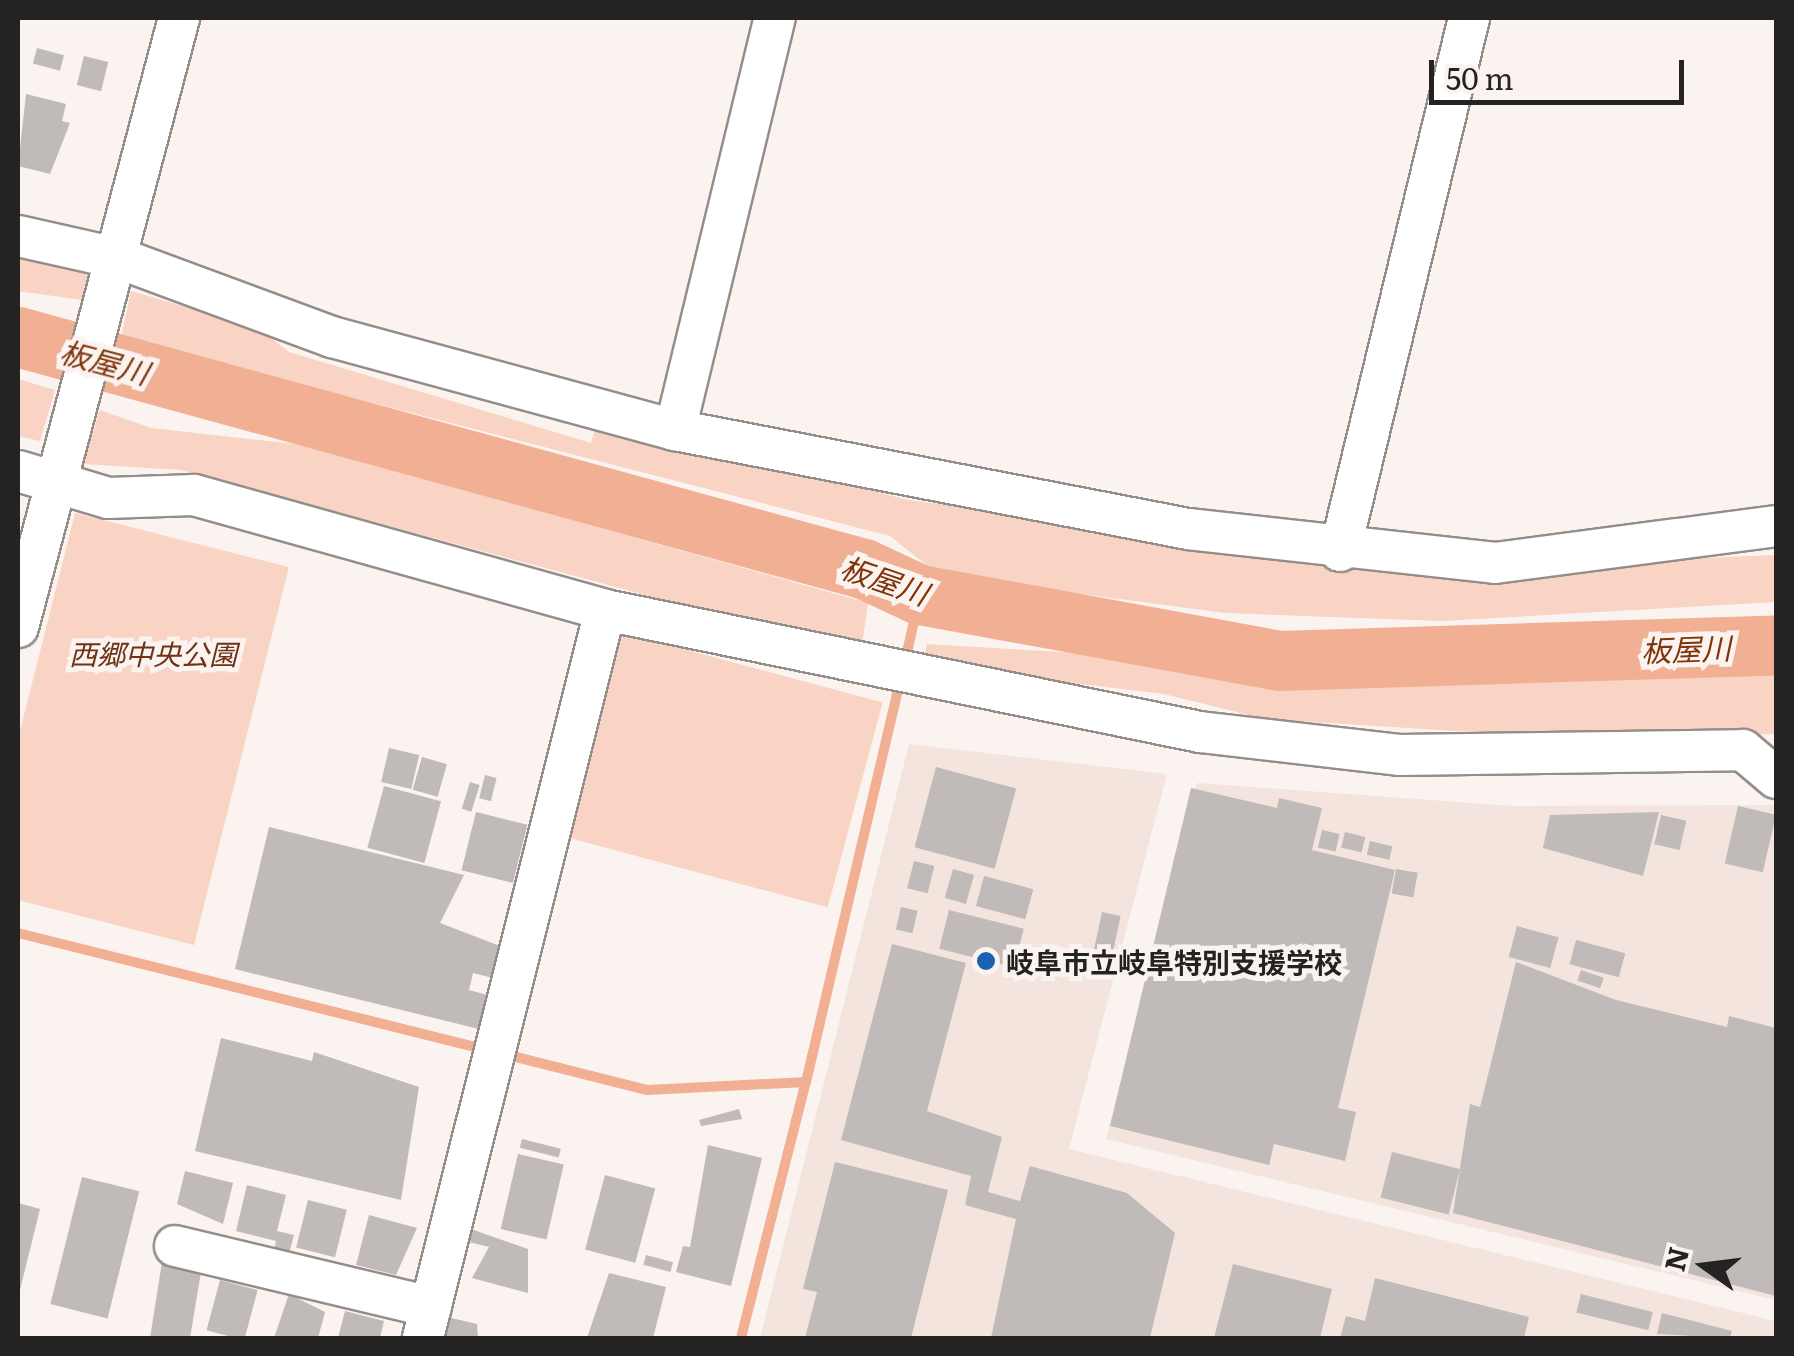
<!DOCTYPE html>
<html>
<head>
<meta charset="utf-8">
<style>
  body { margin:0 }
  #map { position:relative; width:1794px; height:1356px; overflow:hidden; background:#faf3f0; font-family:Literata,"Noto Sans JP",serif }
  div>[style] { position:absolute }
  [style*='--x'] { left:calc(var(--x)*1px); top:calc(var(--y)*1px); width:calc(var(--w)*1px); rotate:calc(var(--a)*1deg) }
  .built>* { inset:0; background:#f3e4de }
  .green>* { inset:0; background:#f9d3c3; transform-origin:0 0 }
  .stream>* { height:10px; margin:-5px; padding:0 5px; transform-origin:5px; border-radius:5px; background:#f1af93 }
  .river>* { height:60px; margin:-30px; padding:0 30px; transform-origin:30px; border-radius:30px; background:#f1af93 }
  .building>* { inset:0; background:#c0bab8; transform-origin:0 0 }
  .roads { filter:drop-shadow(2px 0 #948e8b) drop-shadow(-2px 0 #948e8b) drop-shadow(0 2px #948e8b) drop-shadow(0 -2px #948e8b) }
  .street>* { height:40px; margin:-20px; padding:0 20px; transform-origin:20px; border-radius:20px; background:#fff }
  .dots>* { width:28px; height:28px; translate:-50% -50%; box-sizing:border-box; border:5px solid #faf3f0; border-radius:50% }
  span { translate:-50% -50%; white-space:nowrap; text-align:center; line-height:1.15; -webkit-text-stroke:10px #faf3f0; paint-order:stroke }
  .park-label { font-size:28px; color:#6e3216; font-style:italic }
  .poi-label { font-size:28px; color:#252322; font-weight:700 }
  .left { translate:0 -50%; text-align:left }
  .water-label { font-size:30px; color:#803409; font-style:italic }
  .frame { position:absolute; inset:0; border:20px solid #252322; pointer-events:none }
  .north { position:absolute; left:1654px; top:1216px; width:100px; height:100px; -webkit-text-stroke:8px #faf3f0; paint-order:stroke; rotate:284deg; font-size:28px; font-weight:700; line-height:40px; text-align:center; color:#252322 }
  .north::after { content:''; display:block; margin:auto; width:35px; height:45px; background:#252322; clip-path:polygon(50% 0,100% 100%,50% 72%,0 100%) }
  .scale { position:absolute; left:1429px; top:60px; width:255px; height:45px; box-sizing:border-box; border:5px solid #252322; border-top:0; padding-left:12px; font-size:30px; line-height:35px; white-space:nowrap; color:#252322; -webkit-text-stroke:8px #faf3f0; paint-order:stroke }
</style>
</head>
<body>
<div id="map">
  <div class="built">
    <div style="clip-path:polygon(909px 744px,1167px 774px,1069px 1149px,1776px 1321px,1776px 1338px,760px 1338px)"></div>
    <div style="clip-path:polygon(1197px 783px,1512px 806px,1776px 805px,1776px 1300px,1106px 1139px)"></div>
  </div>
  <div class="green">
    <div style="clip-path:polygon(18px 249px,96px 272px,89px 301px,18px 291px)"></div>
    <div style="clip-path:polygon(131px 291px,259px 328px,289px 352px,591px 443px,598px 420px,908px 500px,1448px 569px,1776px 555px,1776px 602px,1442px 621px,1225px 613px,939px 575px,890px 536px,121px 338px)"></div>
    <div style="clip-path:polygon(18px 379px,55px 390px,40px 441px,18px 436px)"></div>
    <div style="clip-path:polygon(100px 410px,151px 428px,304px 445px,868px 603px,861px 653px,181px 470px,83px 464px)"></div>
    <div style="clip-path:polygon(75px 513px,289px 567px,194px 945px,18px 900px,18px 739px)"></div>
    <div style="left:616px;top:631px;width:276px;height:212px;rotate:15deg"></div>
    <div style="clip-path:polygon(927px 644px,1525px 680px,1776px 662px,1776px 734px,1582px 739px,1265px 719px,1164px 694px,922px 665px)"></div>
  </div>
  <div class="stream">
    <div style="--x:904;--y:665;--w:72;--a:-77.1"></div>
    <div style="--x:18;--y:933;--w:483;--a:14"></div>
    <div style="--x:504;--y:1054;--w:147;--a:14.1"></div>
    <div style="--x:647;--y:1090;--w:159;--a:-2.9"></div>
    <div style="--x:806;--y:1082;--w:412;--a:-76.8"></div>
    <div style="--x:741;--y:1338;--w:264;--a:-75.8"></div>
  </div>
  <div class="river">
    <div style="--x:18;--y:337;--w:877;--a:15.34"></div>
    <div style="--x:864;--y:569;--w:62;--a:24.9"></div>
    <div style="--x:920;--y:595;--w:366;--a:10.4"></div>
    <div style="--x:1280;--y:661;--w:496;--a:-1.8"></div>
  </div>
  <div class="building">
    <div style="left:37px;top:48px;width:28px;height:16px;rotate:15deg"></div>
    <div style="left:84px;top:56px;width:25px;height:30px;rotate:14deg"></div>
    <div style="clip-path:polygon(26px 94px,66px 104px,62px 121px,70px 123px,50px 174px,18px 166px)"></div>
    <div style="left:389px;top:748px;width:31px;height:35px;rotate:13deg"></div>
    <div style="left:422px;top:757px;width:26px;height:34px;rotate:16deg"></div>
    <div style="left:936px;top:767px;width:83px;height:83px;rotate:15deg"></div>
    <div style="left:485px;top:775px;width:12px;height:24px;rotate:14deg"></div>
    <div style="left:470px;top:782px;width:10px;height:28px;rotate:17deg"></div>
    <div style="left:384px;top:786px;width:59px;height:64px;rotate:15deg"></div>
    <div style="clip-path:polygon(1191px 788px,1277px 808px,1279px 798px,1322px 808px,1312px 850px,1395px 870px,1338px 1108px,1356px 1112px,1345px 1161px,1274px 1144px,1269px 1165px,1110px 1126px)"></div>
    <div style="left:1738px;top:806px;width:39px;height:59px;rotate:13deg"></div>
    <div style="left:476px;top:812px;width:53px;height:60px;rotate:14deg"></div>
    <div style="clip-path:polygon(1659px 812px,1643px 876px,1543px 848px,1550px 815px)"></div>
    <div style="left:1661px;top:815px;width:26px;height:30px;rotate:13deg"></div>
    <div style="clip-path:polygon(269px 827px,464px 875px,440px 923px,500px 946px,493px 978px,473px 973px,469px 990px,491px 996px,483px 1030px,235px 969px)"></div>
    <div style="left:1322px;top:830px;width:18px;height:18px;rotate:13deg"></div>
    <div style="left:1345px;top:832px;width:21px;height:16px;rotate:14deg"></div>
    <div style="left:1370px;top:841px;width:23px;height:14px;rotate:13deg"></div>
    <div style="left:914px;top:861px;width:21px;height:28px;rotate:14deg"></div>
    <div style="left:953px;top:869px;width:22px;height:30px;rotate:16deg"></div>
    <div style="left:1396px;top:869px;width:22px;height:25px;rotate:10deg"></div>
    <div style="left:984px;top:876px;width:51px;height:31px;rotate:15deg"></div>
    <div style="left:901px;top:907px;width:17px;height:23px;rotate:13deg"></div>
    <div style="left:949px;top:910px;width:77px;height:40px;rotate:14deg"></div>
    <div style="left:1102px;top:912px;width:19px;height:45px;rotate:12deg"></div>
    <div style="left:1517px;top:926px;width:43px;height:32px;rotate:15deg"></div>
    <div style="left:1576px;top:940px;width:51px;height:25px;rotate:15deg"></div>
    <div style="clip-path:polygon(892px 944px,966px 963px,927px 1111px,1002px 1137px,988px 1192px,1020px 1201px,1030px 1166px,1127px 1193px,1175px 1233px,1150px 1338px,991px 1338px,1016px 1219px,965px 1205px,971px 1176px,841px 1140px)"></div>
    <div style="clip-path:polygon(1516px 962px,1616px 1000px,1727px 1027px,1729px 1016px,1776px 1028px,1776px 1296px,1453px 1213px,1470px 1104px,1480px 1107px)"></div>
    <div style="left:1581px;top:970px;width:24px;height:11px;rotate:19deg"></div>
    <div style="clip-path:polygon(221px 1038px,312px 1061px,314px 1052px,419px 1087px,401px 1200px,195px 1151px)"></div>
    <div style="clip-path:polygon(739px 1109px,742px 1119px,701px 1126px,699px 1120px)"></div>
    <div style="left:522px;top:1139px;width:40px;height:9px;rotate:14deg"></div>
    <div style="clip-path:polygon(708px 1145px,762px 1158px,731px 1286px,676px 1272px,683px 1246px,690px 1247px)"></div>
    <div style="left:1392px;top:1152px;width:70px;height:47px;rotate:14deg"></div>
    <div style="left:518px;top:1154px;width:47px;height:77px;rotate:13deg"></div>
    <div style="clip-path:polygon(835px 1162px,948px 1190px,911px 1338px,805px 1338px,817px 1292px,803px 1289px)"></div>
    <div style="clip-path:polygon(185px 1171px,233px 1183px,223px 1224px,177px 1204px)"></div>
    <div style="left:605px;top:1175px;width:52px;height:77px;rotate:15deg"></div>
    <div style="left:82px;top:1177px;width:59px;height:131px;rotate:14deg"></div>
    <div style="clip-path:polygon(247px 1185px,286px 1195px,277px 1231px,294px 1235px,289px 1254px,274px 1251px,276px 1241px,236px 1231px)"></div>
    <div style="left:308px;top:1200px;width:40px;height:49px;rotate:14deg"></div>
    <div style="clip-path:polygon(18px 1203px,40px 1209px,19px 1294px,18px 1294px)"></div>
    <div style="clip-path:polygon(369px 1215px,417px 1228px,396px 1275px,356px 1265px)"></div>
    <div style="clip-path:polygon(468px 1228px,528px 1249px,528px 1293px,472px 1278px,489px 1247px,465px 1241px)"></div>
    <div style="left:646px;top:1255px;width:28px;height:10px;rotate:15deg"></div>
    <div style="clip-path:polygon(162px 1262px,201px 1272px,190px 1338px,150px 1338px)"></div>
    <div style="clip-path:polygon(1233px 1264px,1332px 1289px,1320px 1338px,1214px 1338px)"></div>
    <div style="clip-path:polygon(609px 1273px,666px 1287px,653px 1338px,587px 1338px)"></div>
    <div style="clip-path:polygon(1375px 1278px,1529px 1317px,1524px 1338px,1340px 1338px,1346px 1316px,1365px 1321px)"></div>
    <div style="left:220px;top:1280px;width:39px;height:52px;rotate:15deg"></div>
    <div style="clip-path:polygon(289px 1294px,325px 1312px,318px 1338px,274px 1338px)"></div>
    <div style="left:1581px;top:1294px;width:74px;height:19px;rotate:14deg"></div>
    <div style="clip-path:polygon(345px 1311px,384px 1321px,380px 1338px,338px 1338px)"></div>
    <div style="clip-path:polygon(1662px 1313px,1732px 1331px,1730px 1338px,1657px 1334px)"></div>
    <div style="clip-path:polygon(447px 1317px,477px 1324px,478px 1338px,441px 1338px)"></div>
  </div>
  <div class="roads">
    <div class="street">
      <div style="--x:18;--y:236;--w:106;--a:12.6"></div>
      <div style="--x:121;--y:259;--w:225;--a:20.3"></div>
      <div style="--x:332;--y:337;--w:355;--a:15.2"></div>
      <div style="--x:675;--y:430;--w:522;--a:10.92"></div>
      <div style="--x:1188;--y:529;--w:309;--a:6.3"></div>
      <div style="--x:1495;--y:563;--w:283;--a:-7.5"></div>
      <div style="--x:675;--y:430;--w:424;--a:-76.4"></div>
      <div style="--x:18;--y:471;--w:94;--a:16.7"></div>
      <div style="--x:108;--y:498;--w:86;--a:-2"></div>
      <div style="--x:194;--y:495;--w:427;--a:15.6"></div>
      <div style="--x:605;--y:610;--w:607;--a:11.59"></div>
      <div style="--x:1200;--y:732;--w:200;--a:6.6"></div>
      <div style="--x:1399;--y:755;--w:344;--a:-0.8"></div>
      <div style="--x:1743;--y:750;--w:43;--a:40.3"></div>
      <div style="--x:1340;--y:551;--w:548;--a:-76.39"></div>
      <div style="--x:18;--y:627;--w:630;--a:-75.19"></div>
      <div style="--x:175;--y:1246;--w:263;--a:13.4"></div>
      <div style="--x:423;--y:1338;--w:750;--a:-75.96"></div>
    </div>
  </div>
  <div class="dots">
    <div style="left:986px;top:961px;background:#1963b2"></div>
  </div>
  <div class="park-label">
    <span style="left:153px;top:653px">西郷中央公園</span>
  </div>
  <div class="poi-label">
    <span class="left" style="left:1006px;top:961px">岐阜市立岐阜特別支援学校</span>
  </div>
  <div class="water-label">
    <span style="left:105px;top:361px;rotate:15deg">板屋川</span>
    <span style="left:885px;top:579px;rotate:19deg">板屋川</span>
    <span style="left:1686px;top:648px;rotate:-2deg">板屋川</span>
  </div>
  <div class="frame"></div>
  <div class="north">N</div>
  <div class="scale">50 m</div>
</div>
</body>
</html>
